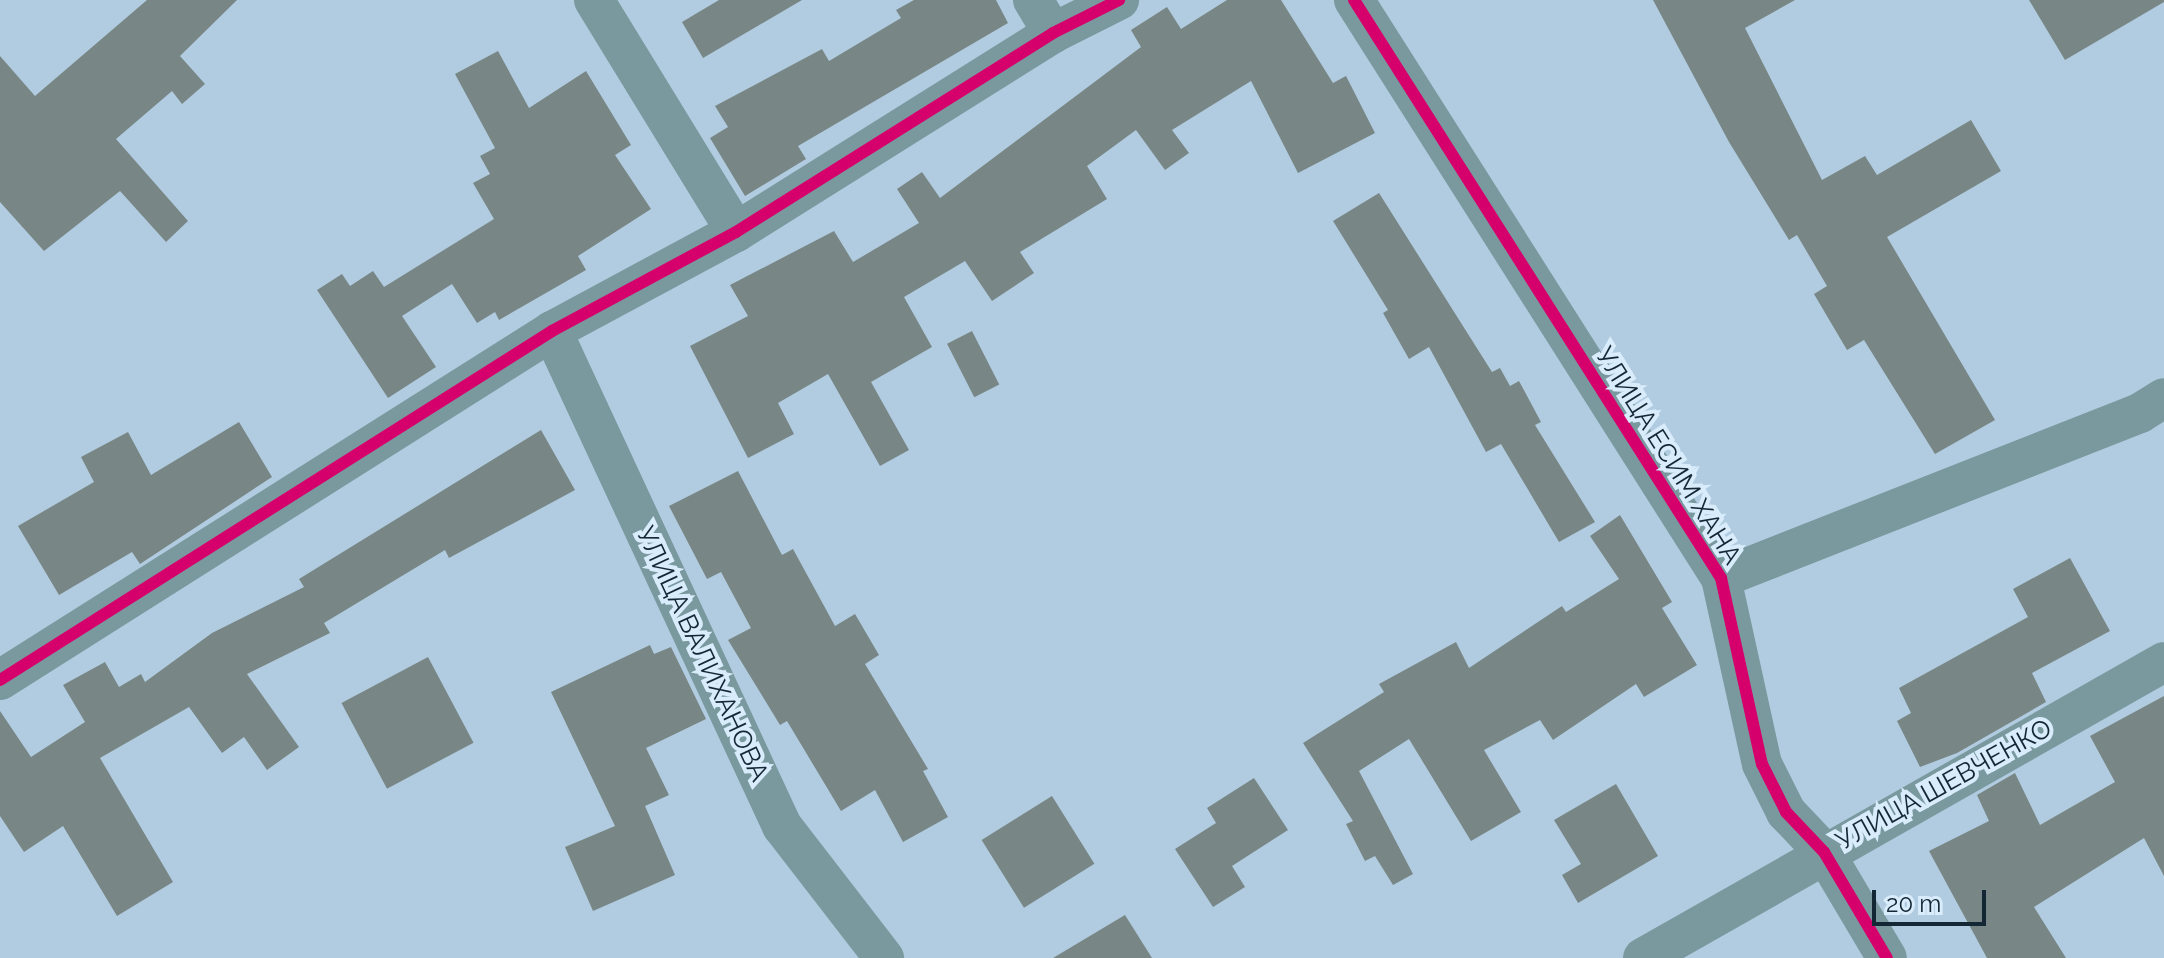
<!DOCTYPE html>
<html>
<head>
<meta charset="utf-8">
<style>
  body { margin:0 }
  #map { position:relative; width:2164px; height:958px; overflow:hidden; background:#b1cce0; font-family:Raleway,sans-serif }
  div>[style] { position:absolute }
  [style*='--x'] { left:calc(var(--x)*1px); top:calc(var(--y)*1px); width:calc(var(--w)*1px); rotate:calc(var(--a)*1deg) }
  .building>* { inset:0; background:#788785; transform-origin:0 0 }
  .street>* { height:40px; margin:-20px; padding:0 20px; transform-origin:20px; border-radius:20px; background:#7a999f }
  .cycleway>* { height:12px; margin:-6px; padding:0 6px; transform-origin:6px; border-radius:6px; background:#d6006c }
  span { translate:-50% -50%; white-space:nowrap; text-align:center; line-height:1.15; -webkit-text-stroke:8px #d8ecfb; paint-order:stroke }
  .street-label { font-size:26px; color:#132734 }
  .scale { position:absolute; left:1872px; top:890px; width:114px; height:36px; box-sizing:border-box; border:4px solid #132734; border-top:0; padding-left:10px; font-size:24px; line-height:28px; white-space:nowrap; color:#132734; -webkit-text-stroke:6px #d8ecfb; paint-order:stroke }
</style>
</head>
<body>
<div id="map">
  <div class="building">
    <div style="clip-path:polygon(147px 0,237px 0,180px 56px,205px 84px,182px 104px,172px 91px,116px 139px,188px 221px,166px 242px,120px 191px,44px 251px,0 202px,0 56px,35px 96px)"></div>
    <div style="clip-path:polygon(719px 0,802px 0,703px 58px,682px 22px)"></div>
    <div style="clip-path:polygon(914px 0,996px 0,1008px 23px,798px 146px,806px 159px,745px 196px,710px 138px,728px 127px,715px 106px,822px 49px,829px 61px,901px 18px,896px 10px)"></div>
    <div style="clip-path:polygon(1227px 0,1281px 0,1333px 83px,1346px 76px,1375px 133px,1298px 173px,1251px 81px,1172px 130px,1189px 153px,1165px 170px,1136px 130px,1087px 166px,1107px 199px,1020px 252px,1034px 273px,992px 301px,965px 261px,904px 297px,932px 347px,871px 382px,909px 450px,880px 466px,828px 374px,778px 403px,794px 434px,748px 458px,690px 346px,748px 316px,730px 285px,834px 231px,853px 262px,919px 223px,897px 189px,922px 172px,940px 198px,1141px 47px,1131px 30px,1167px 7px,1181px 29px)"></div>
    <div style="clip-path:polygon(1653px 0,1795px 0,1745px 28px,1822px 180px,1865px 156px,1877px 175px,1971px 120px,2001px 171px,1887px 237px,1995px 420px,1935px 454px,1864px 340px,1847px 350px,1814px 294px,1827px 286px,1797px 235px,1789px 240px,1729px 142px)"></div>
    <div style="clip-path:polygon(2029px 0,2164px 0,2164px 2px,2065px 60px)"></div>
    <div style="clip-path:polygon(498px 51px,529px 108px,586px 71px,631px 145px,615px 155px,651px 209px,578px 256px,586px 270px,499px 320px,495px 312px,477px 323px,452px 284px,402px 316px,436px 367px,388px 398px,317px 290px,342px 274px,350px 286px,373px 271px,384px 287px,494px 219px,473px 183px,490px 174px,480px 156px,495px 148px,455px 74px)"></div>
    <div style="clip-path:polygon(1379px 193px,1492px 372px,1500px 368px,1510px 386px,1519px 381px,1541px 422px,1535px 425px,1595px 522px,1559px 542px,1501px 444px,1486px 452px,1429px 347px,1409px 359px,1383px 313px,1388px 310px,1333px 221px)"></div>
    <div style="left:972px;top:331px;width:60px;height:28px;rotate:63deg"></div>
    <div style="clip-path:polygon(239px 422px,272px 477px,140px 564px,132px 552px,59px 595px,18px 526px,94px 482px,81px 457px,128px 432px,151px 475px)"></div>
    <div style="clip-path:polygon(541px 430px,575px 490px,449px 558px,445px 550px,324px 623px,330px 633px,247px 674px,299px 747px,267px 770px,244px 737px,222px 753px,189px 707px,100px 758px,173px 882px,117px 916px,63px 826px,24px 852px,0 816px,0 711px,31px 757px,85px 722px,63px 685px,105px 662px,119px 687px,141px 674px,145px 682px,212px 633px,304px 587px,299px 579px)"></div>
    <div style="clip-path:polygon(738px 471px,782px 555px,793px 549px,835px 626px,855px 614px,879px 655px,865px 664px,928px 769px,923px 771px,948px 817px,903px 842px,875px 790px,841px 811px,787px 721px,780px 725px,728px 640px,751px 628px,721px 572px,707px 579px,669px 506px)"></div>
    <div style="clip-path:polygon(1620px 515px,1672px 602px,1662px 608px,1697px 665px,1644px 697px,1636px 684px,1553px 740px,1540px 720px,1484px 750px,1521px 812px,1471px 841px,1409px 739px,1359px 771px,1413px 874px,1393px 885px,1375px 856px,1365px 861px,1346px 824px,1353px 821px,1303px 743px,1384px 692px,1379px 684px,1456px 642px,1469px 668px,1562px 606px,1566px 612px,1619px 579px,1590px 536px)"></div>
    <div style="clip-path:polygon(2070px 558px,2110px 631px,2032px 673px,2046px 702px,1957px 753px,1920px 767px,1897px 721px,1911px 713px,1899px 688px,2028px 617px,2013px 589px)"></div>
    <div style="clip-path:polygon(650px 645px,654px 654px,671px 647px,706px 719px,646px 748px,669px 795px,645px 806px,675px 875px,593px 911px,565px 847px,615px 826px,551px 692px)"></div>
    <div style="left:428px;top:657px;width:97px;height:98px;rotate:62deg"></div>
    <div style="clip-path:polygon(2164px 696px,2164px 876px,2144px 838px,2034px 907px,2066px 958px,1987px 958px,1929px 851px,1989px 821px,1977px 795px,2015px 773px,2040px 825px,2115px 782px,2090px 736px)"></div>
    <div style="clip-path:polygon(1254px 778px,1288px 830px,1232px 866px,1245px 887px,1213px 907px,1175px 849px,1216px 823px,1207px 808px)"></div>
    <div style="clip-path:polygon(1616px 784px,1658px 856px,1578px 903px,1562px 875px,1581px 864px,1554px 820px)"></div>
    <div style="left:1052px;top:796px;width:80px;height:83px;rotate:58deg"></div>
    <div style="clip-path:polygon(1125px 915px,1152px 958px,1053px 958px)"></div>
  </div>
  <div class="street">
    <div style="--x:594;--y:0;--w:272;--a:58.5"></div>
    <div style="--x:1033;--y:0;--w:39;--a:59"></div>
    <div style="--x:1354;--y:0;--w:685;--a:57.59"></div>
    <div style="--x:1721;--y:578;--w:190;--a:77.6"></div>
    <div style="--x:1762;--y:764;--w:54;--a:63.4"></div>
    <div style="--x:1786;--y:812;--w:55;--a:46.5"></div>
    <div style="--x:1824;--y:852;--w:123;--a:59.3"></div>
    <div style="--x:552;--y:331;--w:546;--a:65.08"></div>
    <div style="--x:782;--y:826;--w:167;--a:52.3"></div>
    <div style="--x:1721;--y:578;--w:450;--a:-21.5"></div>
    <div style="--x:2140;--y:413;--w:28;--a:-32"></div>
    <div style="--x:0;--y:680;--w:653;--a:-32.3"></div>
    <div style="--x:552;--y:331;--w:209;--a:-28.3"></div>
    <div style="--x:736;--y:232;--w:374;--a:-32.1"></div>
    <div style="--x:1053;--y:33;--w:74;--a:-26.6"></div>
    <div style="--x:1643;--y:958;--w:599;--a:-29.6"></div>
  </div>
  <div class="cycleway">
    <div style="--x:1354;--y:0;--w:685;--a:57.59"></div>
    <div style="--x:1721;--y:578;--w:190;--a:77.6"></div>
    <div style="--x:1762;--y:764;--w:54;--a:63.4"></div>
    <div style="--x:1786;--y:812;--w:55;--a:46.5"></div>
    <div style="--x:1824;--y:852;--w:123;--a:59.3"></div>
    <div style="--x:0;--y:680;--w:653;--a:-32.3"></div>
    <div style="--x:552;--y:331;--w:209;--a:-28.3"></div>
    <div style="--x:736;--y:232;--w:374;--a:-32.1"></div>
    <div style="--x:1053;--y:33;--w:74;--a:-26.6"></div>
  </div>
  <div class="street-label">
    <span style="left:1668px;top:456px;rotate:58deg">УЛИЦА ЕСИМ ХАНА</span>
    <span style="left:702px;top:654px;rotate:65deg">УЛИЦА ВАЛИХАНОВА</span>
    <span style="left:1944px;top:785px;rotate:-29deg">УЛИЦА ШЕВЧЕНКО</span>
  </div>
  <div class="scale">20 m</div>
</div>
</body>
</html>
